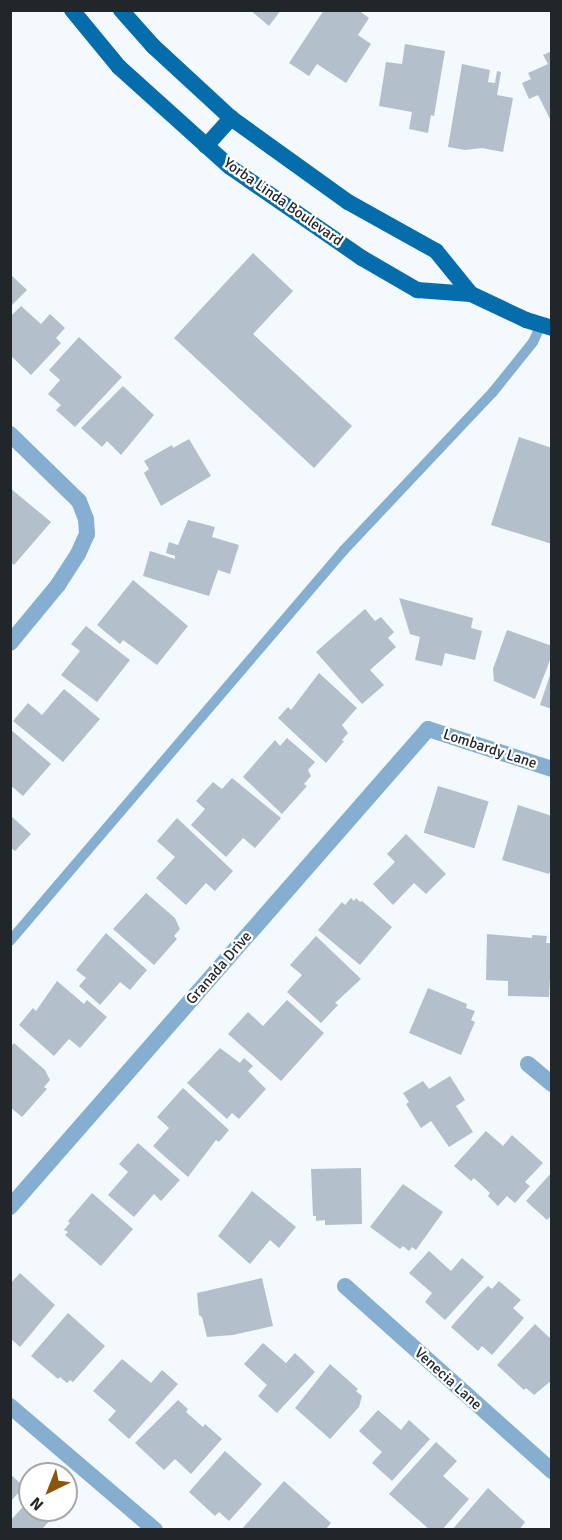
<!DOCTYPE html>
<html>
<head>
<meta charset="utf-8">
<style>
  body { margin:0 }
  #map { position:relative; width:562px; height:1540px; overflow:hidden; background:#f3f9fd; font-family:Signika,sans-serif }
  div>[style] { position:absolute }
  [style*='--x'] { left:calc(var(--x)*1px); top:calc(var(--y)*1px); width:calc(var(--w)*1px); rotate:calc(var(--a)*1deg) }
  .building>* { inset:0; background:#b3bfca; transform-origin:0 0 }
  .service>* { height:10px; margin:-5px; padding:0 5px; transform-origin:5px; border-radius:5px; background:#85aed1 }
  .minor>* { height:16px; margin:-8px; padding:0 8px; transform-origin:8px; border-radius:8px; background:#85aed1 }
  .primary>* { height:16px; margin:-8px; padding:0 8px; transform-origin:8px; border-radius:8px; background:#056dab }
  span { translate:-50% -50%; white-space:nowrap; text-align:center; line-height:1.15; -webkit-text-stroke:4.5px #fff; paint-order:stroke }
  .street-label { font-size:15px; color:#21262a }
  .frame { position:absolute; inset:0; border:12px solid #21262a; pointer-events:none }
  .north { position:absolute; left:18px; top:1462px; width:60px; height:60px; box-sizing:border-box; background:#fff; border:2px solid #a6a8aa; border-radius:50%; rotate:223deg; font-size:16px; font-weight:700; line-height:24px; text-align:center; color:#21262a }
  .north::after { content:''; display:block; margin:auto; width:21px; height:27px; background:#8d540c; clip-path:polygon(50% 0,100% 100%,50% 72%,0 100%) }
</style>
</head>
<body>
<div id="map">
  <div class="building">
    <div style="clip-path:polygon(250px 10px,281px 10px,269px 26px)"></div>
    <div style="clip-path:polygon(324px 10px,358px 10px,369px 18px,358px 35px,371px 44px,346px 83px,317px 64px,309px 76px,289px 63px)"></div>
    <div style="clip-path:polygon(405px 44px,445px 51px,434px 116px,431px 115px,428px 133px,409px 129px,412px 112px,379px 106px,386px 62px,402px 64px)"></div>
    <div style="clip-path:polygon(552px 51px,552px 123px,538px 95px,529px 99px,522px 83px,531px 79px,528px 73px,548px 64px,543px 55px)"></div>
    <div style="clip-path:polygon(462px 64px,490px 70px,488px 82px,495px 83px,497px 71px,501px 72px,497px 95px,513px 98px,503px 152px,482px 148px,465px 150px,448px 147px)"></div>
    <div style="clip-path:polygon(253px 253px,293px 291px,253px 334px,352px 426px,314px 468px,174px 338px)"></div>
    <div style="clip-path:polygon(10px 274px,27px 290px,10px 307px)"></div>
    <div style="clip-path:polygon(21px 306px,41px 324px,50px 314px,65px 328px,56px 338px,61px 343px,31px 375px,10px 355px,10px 317px)"></div>
    <div style="clip-path:polygon(79px 337px,122px 377px,75px 427px,56px 410px,61px 405px,48px 394px,60px 380px,49px 370px)"></div>
    <div style="clip-path:polygon(123px 386px,154px 415px,121px 455px,107px 441px,102px 447px,81px 428px)"></div>
    <div style="clip-path:polygon(519px 437px,552px 448px,552px 544px,491px 525px)"></div>
    <div style="clip-path:polygon(189px 439px,211px 476px,161px 506px,144px 473px,149px 469px,144px 461px,172px 445px,173px 448px)"></div>
    <div style="clip-path:polygon(10px 488px,51px 522px,14px 565px,10px 562px)"></div>
    <div style="clip-path:polygon(188px 520px,215px 527px,212px 537px,239px 545px,230px 574px,218px 570px,209px 596px,143px 576px,150px 551px,175px 559px,175px 556px,166px 553px,169px 542px,178px 545px)"></div>
    <div style="clip-path:polygon(133px 580px,188px 626px,157px 665px,123px 640px,120px 644px,97px 625px)"></div>
    <div style="clip-path:polygon(399px 598px,473px 618px,471px 628px,482px 631px,475px 660px,445px 653px,442px 666px,415px 660px,420px 637px,410px 634px)"></div>
    <div style="clip-path:polygon(365px 609px,375px 621px,381px 617px,394px 632px,388px 638px,396px 647px,370px 670px,384px 685px,362px 704px,316px 652px)"></div>
    <div style="clip-path:polygon(86px 626px,130px 660px,97px 702px,61px 675px,80px 651px,71px 644px)"></div>
    <div style="clip-path:polygon(507px 630px,552px 646px,552px 655px,535px 699px,494px 681px,493px 669px)"></div>
    <div style="clip-path:polygon(551px 672px,552px 672px,552px 709px,540px 705px)"></div>
    <div style="clip-path:polygon(319px 673px,357px 708px,342px 725px,348px 733px,342px 740px,344px 741px,326px 763px,278px 718px,288px 707px,291px 710px)"></div>
    <div style="clip-path:polygon(64px 689px,100px 719px,63px 762px,13px 721px,28px 703px,42px 715px)"></div>
    <div style="clip-path:polygon(10px 729px,51px 764px,23px 796px,10px 785px)"></div>
    <div style="clip-path:polygon(287px 738px,315px 762px,308px 770px,311px 776px,304px 784px,307px 786px,282px 814px,243px 777px,275px 740px,280px 746px)"></div>
    <div style="clip-path:polygon(232px 778px,281px 818px,255px 848px,243px 838px,226px 857px,191px 825px,205px 809px,196px 801px,213px 782px,222px 789px)"></div>
    <div style="left:438px;top:786px;width:53px;height:49px;rotate:17deg"></div>
    <div style="clip-path:polygon(518px 805px,552px 816px,552px 865px,549px 874px,502px 860px)"></div>
    <div style="clip-path:polygon(10px 815px,31px 834px,15px 851px,10px 847px)"></div>
    <div style="clip-path:polygon(177px 818px,233px 871px,215px 891px,206px 883px,186px 905px,156px 878px,175px 857px,157px 841px)"></div>
    <div style="clip-path:polygon(406px 834px,446px 874px,426px 894px,414px 883px,393px 905px,373px 884px,395px 862px,387px 854px)"></div>
    <div style="clip-path:polygon(146px 893px,175px 918px,180px 929px,174px 936px,177px 939px,154px 965px,113px 929px)"></div>
    <div style="clip-path:polygon(351px 898px,354px 901px,356px 898px,360px 902px,362px 901px,392px 927px,360px 965px,318px 930px,342px 902px,345px 905px)"></div>
    <div style="clip-path:polygon(106px 933px,147px 970px,130px 990px,120px 982px,100px 1005px,79px 986px,86px 978px,76px 970px)"></div>
    <div style="clip-path:polygon(487px 934px,532px 938px,532px 935px,547px 936px,546px 943px,552px 943px,549px 997px,508px 996px,508px 981px,486px 980px)"></div>
    <div style="clip-path:polygon(316px 936px,361px 979px,335px 1003px,338px 1005px,321px 1023px,287px 992px,302px 975px,290px 965px)"></div>
    <div style="clip-path:polygon(57px 981px,84px 1004px,87px 1000px,107px 1017px,80px 1048px,69px 1039px,54px 1056px,19px 1025px,33px 1008px,36px 1011px)"></div>
    <div style="clip-path:polygon(428px 988px,467px 1004px,466px 1008px,475px 1011px,471px 1020px,475px 1022px,461px 1055px,409px 1033px)"></div>
    <div style="clip-path:polygon(287px 1000px,324px 1033px,281px 1081px,228px 1034px,248px 1012px,263px 1026px)"></div>
    <div style="clip-path:polygon(14px 1043px,45px 1070px,50px 1080px,44px 1087px,47px 1089px,22px 1117px,10px 1107px,10px 1048px)"></div>
    <div style="clip-path:polygon(220px 1048px,240px 1063px,244px 1058px,253px 1066px,248px 1071px,266px 1089px,239px 1119px,232px 1113px,227px 1119px,187px 1083px)"></div>
    <div style="clip-path:polygon(450px 1076px,465px 1100px,456px 1106px,473px 1132px,449px 1147px,431px 1121px,421px 1128px,406px 1104px,409px 1102px,403px 1093px,423px 1081px,429px 1089px)"></div>
    <div style="clip-path:polygon(183px 1088px,229px 1130px,219px 1142px,216px 1140px,188px 1177px,153px 1146px,169px 1128px,157px 1117px)"></div>
    <div style="clip-path:polygon(486px 1131px,503px 1146px,512px 1135px,543px 1163px,525px 1182px,530px 1186px,515px 1203px,507px 1196px,498px 1206px,488px 1196px,490px 1193px,474px 1178px,471px 1181px,454px 1166px)"></div>
    <div style="clip-path:polygon(138px 1143px,180px 1180px,161px 1201px,154px 1194px,134px 1217px,108px 1195px,128px 1172px,119px 1164px)"></div>
    <div style="clip-path:polygon(361px 1168px,362px 1224px,325px 1225px,325px 1220px,316px 1221px,316px 1216px,313px 1216px,311px 1169px)"></div>
    <div style="clip-path:polygon(552px 1172px,552px 1215px,547px 1220px,526px 1201px)"></div>
    <div style="clip-path:polygon(403px 1184px,443px 1212px,416px 1250px,412px 1247px,409px 1251px,403px 1246px,400px 1249px,370px 1227px)"></div>
    <div style="clip-path:polygon(252px 1191px,296px 1227px,279px 1248px,270px 1240px,250px 1264px,218px 1236px)"></div>
    <div style="clip-path:polygon(92px 1193px,133px 1229px,101px 1266px,65px 1235px,68px 1232px,64px 1230px,70px 1223px,68px 1221px)"></div>
    <div style="clip-path:polygon(429px 1251px,451px 1271px,462px 1258px,484px 1277px,445px 1320px,425px 1302px,432px 1293px,409px 1273px)"></div>
    <div style="clip-path:polygon(20px 1273px,55px 1305px,20px 1347px,10px 1338px,10px 1284px)"></div>
    <div style="clip-path:polygon(262px 1278px,273px 1326px,233px 1335px,207px 1337px,202px 1317px,199px 1315px,197px 1293px)"></div>
    <div style="clip-path:polygon(499px 1281px,521px 1300px,513px 1308px,524px 1318px,492px 1355px,482px 1346px,478px 1351px,451px 1327px,478px 1296px,488px 1286px,492px 1289px)"></div>
    <div style="clip-path:polygon(68px 1313px,105px 1346px,73px 1382px,70px 1380px,67px 1383px,60px 1377px,58px 1379px,31px 1356px)"></div>
    <div style="clip-path:polygon(535px 1324px,552px 1340px,552px 1380px,534px 1395px,526px 1388px,524px 1390px,497px 1365px)"></div>
    <div style="clip-path:polygon(263px 1343px,286px 1363px,295px 1353px,315px 1372px,277px 1413px,258px 1396px,267px 1385px,244px 1364px)"></div>
    <div style="clip-path:polygon(122px 1359px,151px 1383px,162px 1370px,178px 1384px,129px 1439px,108px 1420px,116px 1411px,93px 1391px)"></div>
    <div style="clip-path:polygon(330px 1364px,358px 1389px,356px 1391px,362px 1396px,359px 1407px,330px 1439px,295px 1408px)"></div>
    <div style="clip-path:polygon(178px 1400px,188px 1409px,186px 1412px,203px 1427px,205px 1424px,222px 1439px,191px 1474px,175px 1459px,164px 1470px,135px 1443px)"></div>
    <div style="clip-path:polygon(378px 1410px,401px 1430px,409px 1420px,430px 1439px,392px 1481px,372px 1463px,382px 1452px,359px 1431px)"></div>
    <div style="clip-path:polygon(436px 1442px,457px 1461px,443px 1476px,469px 1499px,442px 1530px,430px 1530px,389px 1494px)"></div>
    <div style="clip-path:polygon(225px 1451px,262px 1484px,229px 1521px,219px 1512px,215px 1516px,189px 1492px)"></div>
    <div style="clip-path:polygon(10px 1474px,21px 1484px,18px 1488px,21px 1490px,10px 1502px)"></div>
    <div style="clip-path:polygon(284px 1481px,331px 1523px,325px 1530px,241px 1530px)"></div>
    <div style="clip-path:polygon(488px 1488px,525px 1522px,519px 1530px,452px 1530px)"></div>
    <div style="clip-path:polygon(30px 1499px,30px 1510px,47px 1510px,54px 1516px,43px 1528px,44px 1530px,10px 1530px,10px 1521px)"></div>
  </div>
  <div class="service">
    <div style="--x:10;--y:941;--w:514;--a:-49.5"></div>
    <div style="--x:344;--y:550;--w:217;--a:-46.7"></div>
    <div style="--x:493;--y:392;--w:64;--a:-51.3"></div>
    <div style="--x:533;--y:342;--w:19;--a:-65"></div>
  </div>
  <div class="minor">
    <div style="--x:10;--y:434;--w:96;--a:44.2"></div>
    <div style="--x:79;--y:501;--w:19;--a:69"></div>
    <div style="--x:86;--y:519;--w:15;--a:86"></div>
    <div style="--x:87;--y:534;--w:22;--a:114"></div>
    <div style="--x:78;--y:554;--w:37;--a:123"></div>
    <div style="--x:58;--y:585;--w:75;--a:129.6"></div>
    <div style="--x:528;--y:1064;--w:31;--a:40"></div>
    <div style="--x:10;--y:1207;--w:635;--a:-48.83"></div>
    <div style="--x:428;--y:729;--w:130;--a:17.9"></div>
    <div style="--x:345;--y:1286;--w:278;--a:41.8"></div>
    <div style="--x:10;--y:1406;--w:191;--a:40.5"></div>
  </div>
  <div class="primary">
    <div style="--x:72;--y:10;--w:74;--a:50.5"></div>
    <div style="--x:119;--y:67;--w:149;--a:42"></div>
    <div style="--x:230;--y:167;--w:160;--a:34.6"></div>
    <div style="--x:362;--y:258;--w:64;--a:30.2"></div>
    <div style="--x:417;--y:290;--w:54;--a:4.2"></div>
    <div style="--x:471;--y:294;--w:61;--a:25.3"></div>
    <div style="--x:526;--y:320;--w:27;--a:17"></div>
    <div style="--x:121;--y:10;--w:48;--a:48.4"></div>
    <div style="--x:153;--y:46;--w:106;--a:42.7"></div>
    <div style="--x:231;--y:118;--w:144;--a:35.7"></div>
    <div style="--x:348;--y:202;--w:101;--a:29.1"></div>
    <div style="--x:436;--y:251;--w:55;--a:50.9"></div>
    <div style="--x:206;--y:146;--w:38;--a:-48"></div>
  </div>
  <div class="street-label">
    <span style="left:283px;top:202px;rotate:35deg">Yorba Linda Boulevard</span>
    <span style="left:490px;top:749px;rotate:18deg">Lombardy Lane</span>
    <span style="left:219px;top:968px;rotate:-49deg">Granada Drive</span>
    <span style="left:448px;top:1379px;rotate:42deg">Venecia Lane</span>
  </div>
  <div class="frame"></div>
  <div class="north">N</div>
</div>
</body>
</html>
